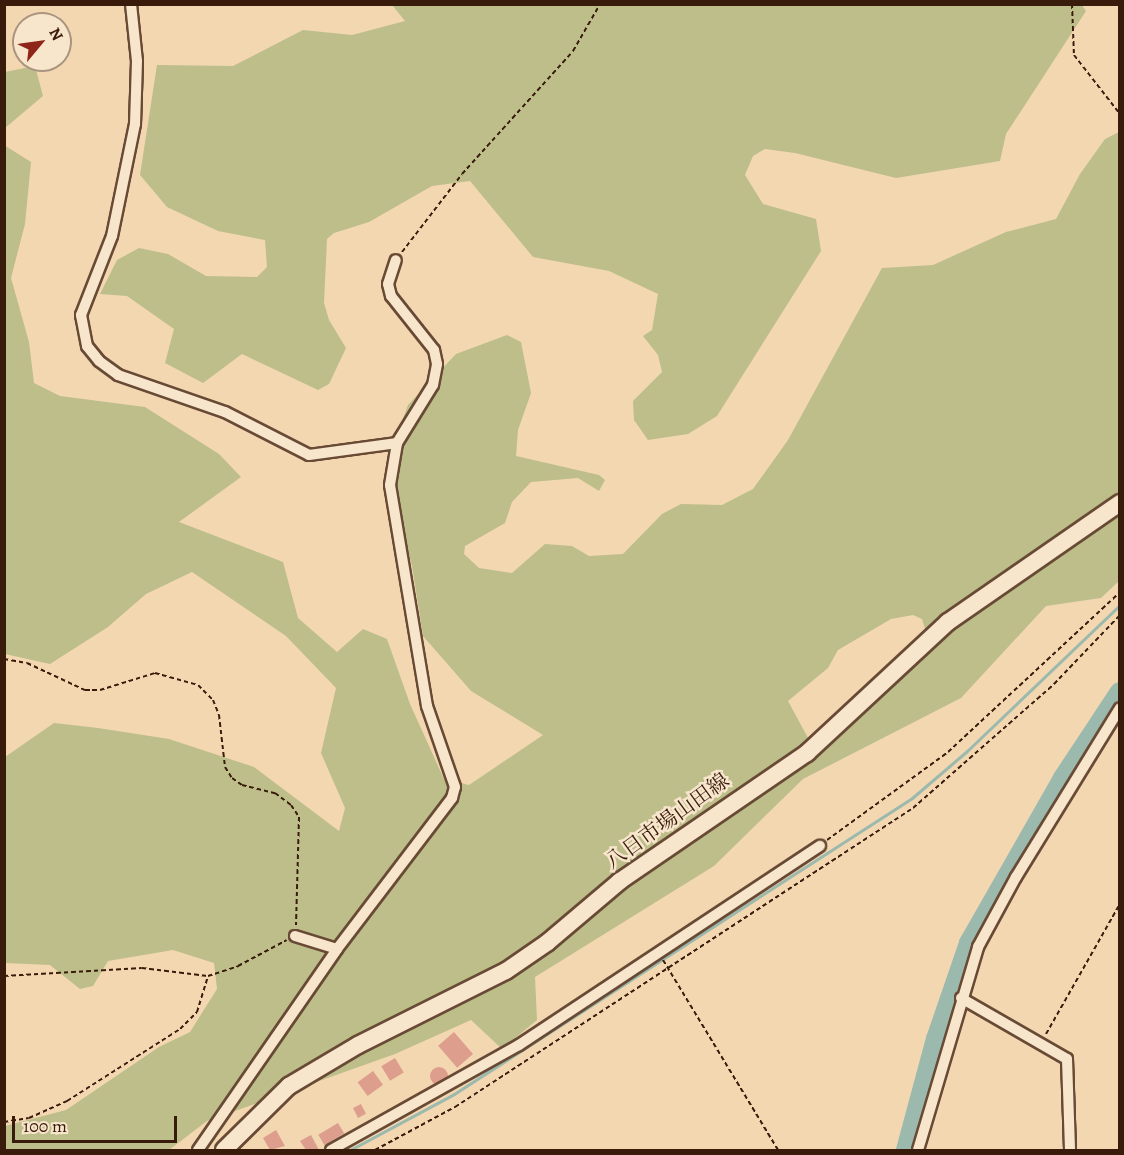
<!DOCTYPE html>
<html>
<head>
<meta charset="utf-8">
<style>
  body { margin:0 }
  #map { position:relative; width:1124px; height:1155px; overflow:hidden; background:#f3d7b1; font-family:Alegreya,"Noto Serif JP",serif }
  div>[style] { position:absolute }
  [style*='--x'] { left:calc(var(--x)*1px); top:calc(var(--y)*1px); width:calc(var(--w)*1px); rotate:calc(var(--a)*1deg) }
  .green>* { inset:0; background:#bdbe8a }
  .stream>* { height:3px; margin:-1.5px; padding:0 1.5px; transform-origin:1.5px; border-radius:1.5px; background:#9bb9ad }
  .river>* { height:20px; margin:-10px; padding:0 10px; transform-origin:10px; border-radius:10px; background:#9bb9ad }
  .building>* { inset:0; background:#dd9e8d; transform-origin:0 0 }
  .round { border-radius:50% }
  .path>* { height:2px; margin-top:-1px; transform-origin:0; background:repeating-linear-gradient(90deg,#391b0c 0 4.5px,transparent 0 7.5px) }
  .roads { filter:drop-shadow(2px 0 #684a35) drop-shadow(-2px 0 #684a35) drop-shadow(0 2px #684a35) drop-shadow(0 -2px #684a35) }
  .minor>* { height:10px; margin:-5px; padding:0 5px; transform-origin:5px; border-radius:5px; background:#f7e5cc }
  .secondary>* { height:16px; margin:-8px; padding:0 8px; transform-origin:8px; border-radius:8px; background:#f7e5cc }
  span { translate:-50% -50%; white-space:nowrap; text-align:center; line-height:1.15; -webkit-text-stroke:5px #f7e5cc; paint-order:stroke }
  .street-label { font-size:21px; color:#391b0c }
  .frame { position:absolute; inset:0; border:6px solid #391b0c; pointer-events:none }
  .north { position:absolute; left:12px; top:12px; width:60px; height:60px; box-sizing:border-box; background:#f7e5cc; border:2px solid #ab947f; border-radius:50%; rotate:61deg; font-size:16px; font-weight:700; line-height:24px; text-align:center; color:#391b0c }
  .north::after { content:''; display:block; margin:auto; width:21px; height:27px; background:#8f2418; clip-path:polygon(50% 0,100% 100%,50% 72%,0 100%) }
  .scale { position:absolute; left:12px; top:1116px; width:165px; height:27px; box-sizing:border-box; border:3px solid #391b0c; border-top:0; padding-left:8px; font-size:18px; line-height:21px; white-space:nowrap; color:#391b0c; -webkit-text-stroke:4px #f7e5cc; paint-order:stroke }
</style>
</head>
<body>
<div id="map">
  <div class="green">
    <div style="clip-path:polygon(1081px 4px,1086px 11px,1006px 134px,1000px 161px,896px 178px,795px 153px,765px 149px,753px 156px,745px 175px,763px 204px,816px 219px,821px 251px,717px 416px,688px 434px,648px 440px,634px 420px,633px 401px,662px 372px,658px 355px,643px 336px,652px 330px,658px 294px,609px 271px,533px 257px,470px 181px,432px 186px,369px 222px,334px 233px,327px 239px,324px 303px,329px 320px,346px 348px,329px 384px,318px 390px,242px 354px,203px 383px,165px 363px,174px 329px,127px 296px,100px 294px,117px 260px,139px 248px,168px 254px,206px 276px,257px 277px,267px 267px,265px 240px,218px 231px,167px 207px,140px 175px,157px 65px,233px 66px,303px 30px,352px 35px,405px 21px,392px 5px)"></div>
    <div style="clip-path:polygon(35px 66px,43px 96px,5px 128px,5px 72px)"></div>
    <div style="clip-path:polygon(evenodd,1119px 132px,1119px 581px,1101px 598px,1046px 606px,961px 698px,803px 779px,714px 866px,535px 977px,537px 1020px,502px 1049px,471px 1020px,395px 1054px,207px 1121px,169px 1150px,5px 1150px,5px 1126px,66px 1110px,159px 1047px,190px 1032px,217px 989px,214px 963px,173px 950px,108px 961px,93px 986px,80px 989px,50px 965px,5px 963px,5px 757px,54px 723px,98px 728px,169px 739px,254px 767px,339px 831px,345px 808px,321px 753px,336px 688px,286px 636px,192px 572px,146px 594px,108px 627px,50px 664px,5px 654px,4px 145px,31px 162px,25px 224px,11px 278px,29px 342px,34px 383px,60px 396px,145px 407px,219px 454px,241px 477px,179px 522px,283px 562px,298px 618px,337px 652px,363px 629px,387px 639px,410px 704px,444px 779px,469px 785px,543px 735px,471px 691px,423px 636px,412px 566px,386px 465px,408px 405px,456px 354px,507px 335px,521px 342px,531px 393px,518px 430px,516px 456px,599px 475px,605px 480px,599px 491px,578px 478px,531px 482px,512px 502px,505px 523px,465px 546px,464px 554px,479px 568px,512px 573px,545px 544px,572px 546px,589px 556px,623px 554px,662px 514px,681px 504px,722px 505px,753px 489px,788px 440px,882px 268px,933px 265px,1006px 232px,1056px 219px,1080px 174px,1105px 139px,1119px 132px,913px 615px,922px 619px,926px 632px,918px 662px,814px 749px,788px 701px,828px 668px,838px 650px,891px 619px,913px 615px)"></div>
  </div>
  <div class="stream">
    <div style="--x:350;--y:1150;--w:118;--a:-28.3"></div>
    <div style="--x:454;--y:1094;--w:545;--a:-32.87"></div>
    <div style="--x:912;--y:798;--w:72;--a:-40.5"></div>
    <div style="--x:967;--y:751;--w:211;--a:-43.7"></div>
  </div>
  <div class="river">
    <div style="--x:906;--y:1150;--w:115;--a:-74.9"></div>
    <div style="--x:936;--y:1039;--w:102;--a:-71"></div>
    <div style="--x:969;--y:943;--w:190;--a:-60.3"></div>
    <div style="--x:1063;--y:778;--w:103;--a:-56.5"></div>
  </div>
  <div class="building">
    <div style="left:454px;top:1032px;width:29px;height:21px;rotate:49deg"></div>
    <div style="left:395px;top:1058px;width:17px;height:16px;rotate:59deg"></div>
    <div class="round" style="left:430px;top:1067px;width:18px;height:18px"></div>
    <div style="left:373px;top:1071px;width:17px;height:19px;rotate:54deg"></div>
    <div style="left:361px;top:1104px;width:11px;height:9px;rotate:63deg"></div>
    <div style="left:338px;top:1123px;width:12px;height:23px;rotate:59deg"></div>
    <div style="clip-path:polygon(276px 1130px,285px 1146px,270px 1150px,263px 1138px)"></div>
    <div style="clip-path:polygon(311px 1135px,319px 1150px,306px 1150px,300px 1141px)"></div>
  </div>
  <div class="path">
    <div style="--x:1072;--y:4;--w:51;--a:87.8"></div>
    <div style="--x:1074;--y:55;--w:75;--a:52.1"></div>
    <div style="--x:402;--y:252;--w:98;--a:-52.4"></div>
    <div style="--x:462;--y:174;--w:166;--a:-47.9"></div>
    <div style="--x:573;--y:51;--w:54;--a:-60.1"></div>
    <div style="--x:4;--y:659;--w:23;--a:10"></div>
    <div style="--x:27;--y:663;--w:64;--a:25"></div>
    <div style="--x:85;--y:690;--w:15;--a:0"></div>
    <div style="--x:100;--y:690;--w:58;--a:-17.2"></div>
    <div style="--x:155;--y:673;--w:45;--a:15.6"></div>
    <div style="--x:198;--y:685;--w:21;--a:45"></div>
    <div style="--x:213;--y:700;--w:16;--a:68"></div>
    <div style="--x:219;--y:715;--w:52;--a:83.4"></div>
    <div style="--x:225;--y:767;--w:13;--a:58"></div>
    <div style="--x:232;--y:778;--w:12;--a:35"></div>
    <div style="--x:242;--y:785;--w:34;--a:14"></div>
    <div style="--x:275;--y:793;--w:20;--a:37"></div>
    <div style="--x:291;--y:805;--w:14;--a:56"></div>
    <div style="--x:299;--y:817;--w:108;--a:91.6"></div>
    <div style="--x:827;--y:840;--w:150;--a:-36"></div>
    <div style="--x:948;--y:752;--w:235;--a:-42.9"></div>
    <div style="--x:663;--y:960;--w:222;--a:58.8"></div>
    <div style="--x:4;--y:976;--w:138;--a:-3.3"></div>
    <div style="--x:142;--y:968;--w:66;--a:6.9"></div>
    <div style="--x:208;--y:976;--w:32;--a:-18"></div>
    <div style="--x:238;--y:966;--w:55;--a:-28"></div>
    <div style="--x:1046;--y:1034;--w:150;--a:-60.4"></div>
    <div style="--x:4;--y:1122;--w:25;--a:-9"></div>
    <div style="--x:29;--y:1118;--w:42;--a:-24.1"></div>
    <div style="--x:67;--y:1101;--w:134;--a:-32.5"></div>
    <div style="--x:180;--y:1029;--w:24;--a:-45"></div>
    <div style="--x:197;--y:1012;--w:37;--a:-73"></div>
    <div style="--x:375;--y:1150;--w:91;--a:-28.3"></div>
    <div style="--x:455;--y:1107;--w:547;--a:-33.14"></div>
    <div style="--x:913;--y:808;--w:188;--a:-41.3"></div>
    <div style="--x:1054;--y:684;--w:95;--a:-46.3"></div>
  </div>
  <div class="roads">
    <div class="minor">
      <div style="--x:131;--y:4;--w:57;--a:84"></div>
      <div style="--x:137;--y:61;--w:63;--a:91.8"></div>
      <div style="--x:135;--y:124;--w:114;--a:101.6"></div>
      <div style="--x:112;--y:236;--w:85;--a:111.4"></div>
      <div style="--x:81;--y:315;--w:32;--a:79"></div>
      <div style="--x:87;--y:346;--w:19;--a:51"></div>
      <div style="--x:99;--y:361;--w:24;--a:36"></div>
      <div style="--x:118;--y:375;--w:113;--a:19.1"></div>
      <div style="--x:225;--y:412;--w:94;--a:27.1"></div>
      <div style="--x:309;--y:455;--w:89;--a:-7.8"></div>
      <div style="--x:295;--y:936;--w:44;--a:17.2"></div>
      <div style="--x:961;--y:998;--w:122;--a:29.9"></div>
      <div style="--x:1067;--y:1059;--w:91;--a:88.1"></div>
      <div style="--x:198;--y:1150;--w:244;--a:-55.3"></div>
      <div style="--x:337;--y:949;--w:190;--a:-52.7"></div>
      <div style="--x:452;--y:798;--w:11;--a:-75"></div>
      <div style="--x:455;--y:787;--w:86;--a:-109.1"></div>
      <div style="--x:427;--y:706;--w:224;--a:-99.5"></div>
      <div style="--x:390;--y:485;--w:43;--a:-80.5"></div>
      <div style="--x:397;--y:443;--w:68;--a:-58.2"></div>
      <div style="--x:433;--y:385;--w:21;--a:-79"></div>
      <div style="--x:437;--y:364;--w:14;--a:-102"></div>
      <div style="--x:434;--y:350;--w:69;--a:-128.5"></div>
      <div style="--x:391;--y:296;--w:12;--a:-104"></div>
      <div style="--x:388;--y:284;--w:25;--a:-72"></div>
      <div style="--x:331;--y:1150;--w:215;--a:-29.2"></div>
      <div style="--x:519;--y:1045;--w:361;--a:-33.5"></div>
      <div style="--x:918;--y:1150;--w:212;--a:-73.5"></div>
      <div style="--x:978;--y:947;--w:80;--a:-61.5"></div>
      <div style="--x:1016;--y:877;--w:198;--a:-58.4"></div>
    </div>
    <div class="secondary">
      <div style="--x:224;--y:1150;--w:91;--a:-44.6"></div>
      <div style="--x:289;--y:1086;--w:80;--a:-30.7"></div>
      <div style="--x:358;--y:1045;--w:165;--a:-26.6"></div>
      <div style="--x:506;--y:971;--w:51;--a:-34.6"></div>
      <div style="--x:548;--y:942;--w:94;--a:-40.3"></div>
      <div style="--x:620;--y:881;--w:227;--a:-34.4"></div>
      <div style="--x:807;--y:753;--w:192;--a:-42.9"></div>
      <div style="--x:948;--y:622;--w:209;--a:-34.7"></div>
    </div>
  </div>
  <div class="street-label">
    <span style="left:667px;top:821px;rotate:-36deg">八日市場山田線</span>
  </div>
  <div class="frame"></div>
  <div class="north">N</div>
  <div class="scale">100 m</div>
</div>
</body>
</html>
